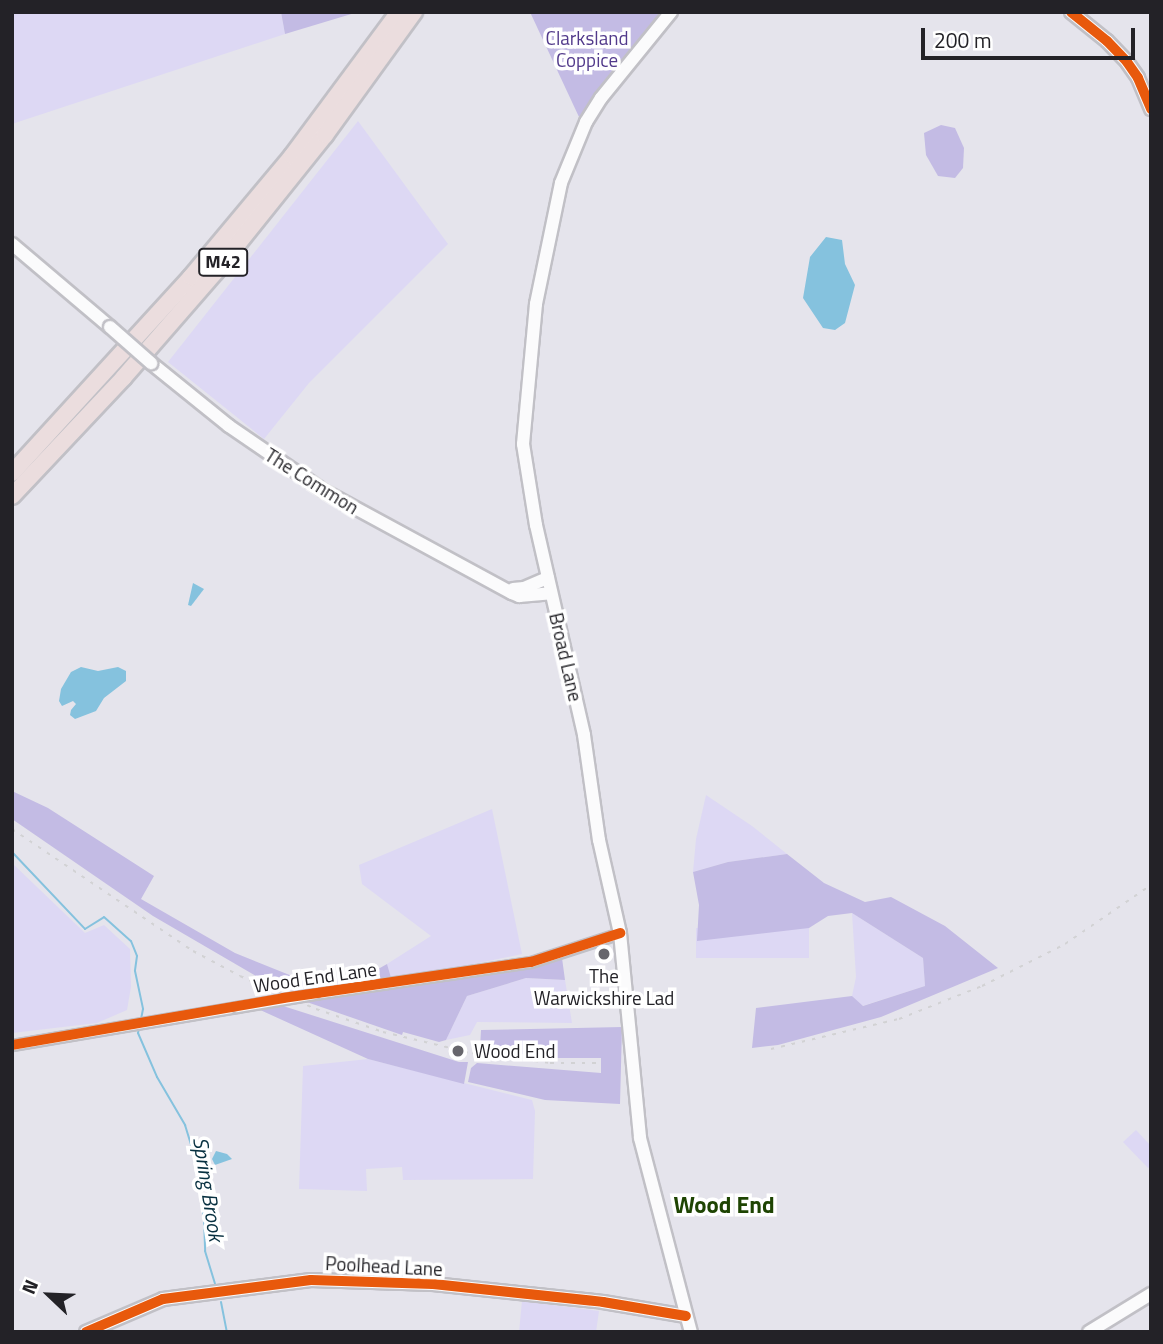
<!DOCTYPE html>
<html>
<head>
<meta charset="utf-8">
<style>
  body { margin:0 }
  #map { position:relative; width:1163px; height:1344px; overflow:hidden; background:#e5e4ec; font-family:"Titillium Web",sans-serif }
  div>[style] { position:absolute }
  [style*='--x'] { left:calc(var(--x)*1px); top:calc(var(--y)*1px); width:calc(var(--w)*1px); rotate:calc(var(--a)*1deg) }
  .green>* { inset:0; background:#ddd8f4; transform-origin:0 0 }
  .forest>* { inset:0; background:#c3bbe4 }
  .water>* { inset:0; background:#85c2de }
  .stream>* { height:2px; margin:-1px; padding:0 1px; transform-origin:1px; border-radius:1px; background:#85c2de }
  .roads { filter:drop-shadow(2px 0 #c1c0c6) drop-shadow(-2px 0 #c1c0c6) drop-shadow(0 2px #c1c0c6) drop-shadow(0 -2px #c1c0c6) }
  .street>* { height:9px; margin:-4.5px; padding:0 4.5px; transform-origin:4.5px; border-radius:4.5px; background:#fbfbfc }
  .secondary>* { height:12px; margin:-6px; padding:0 6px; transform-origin:6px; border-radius:6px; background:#fbfbfc }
  .highway>* { height:16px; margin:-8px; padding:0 8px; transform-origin:8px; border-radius:8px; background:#ebddde }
  .rail>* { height:2px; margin-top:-1px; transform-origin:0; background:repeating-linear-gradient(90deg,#d2d2d4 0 3.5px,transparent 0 10.5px) }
  .bridges { filter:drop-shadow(2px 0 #c1c0c6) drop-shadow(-2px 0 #c1c0c6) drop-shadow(0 2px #c1c0c6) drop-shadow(0 -2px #c1c0c6) }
  .street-bridge>* { height:9px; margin:-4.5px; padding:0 4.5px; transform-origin:4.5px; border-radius:4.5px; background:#fbfbfc }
  .secondary-bridge>* { height:12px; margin:-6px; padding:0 6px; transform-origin:6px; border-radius:6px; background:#fbfbfc }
  .cycleway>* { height:10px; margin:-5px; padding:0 5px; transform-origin:5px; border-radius:5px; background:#e8590c }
  .dots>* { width:19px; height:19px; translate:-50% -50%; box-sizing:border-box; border:4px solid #fff; border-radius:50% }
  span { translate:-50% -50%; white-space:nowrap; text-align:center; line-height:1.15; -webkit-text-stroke:7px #fff; paint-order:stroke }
  .shield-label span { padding:2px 5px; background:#fff; border:2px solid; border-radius:5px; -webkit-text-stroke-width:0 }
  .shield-label { font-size:18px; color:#232227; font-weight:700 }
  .park-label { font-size:19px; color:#523a8b }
  .street-label { font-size:19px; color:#232227 }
  .poi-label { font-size:19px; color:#232227 }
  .left { translate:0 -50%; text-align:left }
  .water-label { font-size:21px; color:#073040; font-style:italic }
  .quarter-label { font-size:23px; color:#1e4402; font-weight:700 }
  .frame { position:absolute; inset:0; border:14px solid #232227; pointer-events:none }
  .north { position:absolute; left:14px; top:1260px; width:70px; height:70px; -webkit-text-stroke:5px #fff; paint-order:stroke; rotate:293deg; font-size:19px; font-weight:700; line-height:28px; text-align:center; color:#232227 }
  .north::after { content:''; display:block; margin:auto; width:24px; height:32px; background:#232227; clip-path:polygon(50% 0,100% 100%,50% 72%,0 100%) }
  .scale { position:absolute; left:921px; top:28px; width:214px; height:32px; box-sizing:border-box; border:4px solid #232227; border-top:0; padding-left:9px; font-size:21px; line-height:24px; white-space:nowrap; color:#232227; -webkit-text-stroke:5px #fff; paint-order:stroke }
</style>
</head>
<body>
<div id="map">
  <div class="green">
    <div style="clip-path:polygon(12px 12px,281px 12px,285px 34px,12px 124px)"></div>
    <div style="clip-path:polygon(358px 121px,448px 244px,309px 383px,264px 439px,168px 362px)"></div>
    <div style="clip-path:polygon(706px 795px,752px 826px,787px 854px,728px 862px,693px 872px,696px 839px)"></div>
    <div style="clip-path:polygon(492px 809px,522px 954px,392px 981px,387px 964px,431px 936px,362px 884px,359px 865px)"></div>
    <div style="clip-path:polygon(12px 863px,85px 933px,104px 925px,130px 949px,131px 987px,127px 1010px,97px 1023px,12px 1033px)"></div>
    <div style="clip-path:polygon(852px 913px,923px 958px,925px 986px,862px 1006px,852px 996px,856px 977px)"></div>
    <div style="left:809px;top:928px;width:30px;height:113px;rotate:90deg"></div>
    <div style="clip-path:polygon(526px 978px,565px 980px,572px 1023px,477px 1022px,470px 1035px,446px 1040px,467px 996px)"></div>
    <div style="clip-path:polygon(368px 1059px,532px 1100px,535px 1111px,533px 1179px,403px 1180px,402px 1167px,366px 1169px,367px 1191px,299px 1189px,303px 1066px)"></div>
    <div style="clip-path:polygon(1136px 1130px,1151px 1146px,1151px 1166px,1148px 1168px,1123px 1142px)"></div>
    <div style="clip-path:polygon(522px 1301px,599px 1311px,596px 1332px,519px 1332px)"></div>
  </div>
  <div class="forest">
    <div style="clip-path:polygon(281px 12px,358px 12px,285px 34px)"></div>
    <div style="clip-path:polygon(530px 12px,663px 12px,579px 117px)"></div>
    <div style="clip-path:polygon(941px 125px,955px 128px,964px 148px,963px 168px,955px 178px,938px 176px,926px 155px,924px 133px)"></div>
    <div style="clip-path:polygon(12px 791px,48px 808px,154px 876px,141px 899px,235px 953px,312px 984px,364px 977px,387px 964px,392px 981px,320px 992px,294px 991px,261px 979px,153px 916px,12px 819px)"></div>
    <div style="clip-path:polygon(787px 854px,824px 883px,865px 902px,891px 897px,945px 926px,998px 968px,881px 1017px,778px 1045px,752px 1048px,756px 1008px,852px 996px,863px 1006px,925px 986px,923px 958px,852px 913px,828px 916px,809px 928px,697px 941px,699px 905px,693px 872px,728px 862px)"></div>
    <div style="clip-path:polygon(562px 958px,565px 980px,526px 978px,467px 996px,446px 1040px,439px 1042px,403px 1032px,402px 1035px,301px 1000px,470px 978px)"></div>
    <div style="clip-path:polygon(280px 1005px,459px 1062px,468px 1062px,464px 1084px,368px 1059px,258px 1009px)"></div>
    <div style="clip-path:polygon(622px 1027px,620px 1104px,545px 1100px,468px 1082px,471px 1068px,477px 1063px,601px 1073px,601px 1058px,529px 1058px,529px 1055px,480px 1048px,481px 1030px)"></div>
  </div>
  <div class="water">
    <div style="clip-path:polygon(826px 237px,842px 240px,845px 264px,855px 285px,845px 323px,835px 330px,823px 328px,803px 298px,810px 257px)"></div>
    <div style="clip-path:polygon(193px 583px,204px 589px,191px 606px,188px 605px)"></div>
    <div style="clip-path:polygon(81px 667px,98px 671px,118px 667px,126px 671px,126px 681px,104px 698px,96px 711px,75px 719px,70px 715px,71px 710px,76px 704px,73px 701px,62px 706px,59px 701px,61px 689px,71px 672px)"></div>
    <div style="clip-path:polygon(216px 1151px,227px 1154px,232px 1159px,215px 1165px,212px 1159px)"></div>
  </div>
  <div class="stream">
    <div style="--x:12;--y:852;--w:106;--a:46.5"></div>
    <div style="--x:85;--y:929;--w:22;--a:-32"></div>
    <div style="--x:104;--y:917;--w:36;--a:42"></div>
    <div style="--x:131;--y:941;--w:16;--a:68"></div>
    <div style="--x:137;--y:956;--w:15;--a:98"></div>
    <div style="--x:135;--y:971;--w:39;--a:78"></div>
    <div style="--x:143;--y:1009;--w:10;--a:101"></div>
    <div style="--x:139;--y:1028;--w:5;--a:101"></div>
    <div style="--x:138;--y:1033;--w:48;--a:66.6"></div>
    <div style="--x:157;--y:1077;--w:56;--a:59.7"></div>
    <div style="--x:185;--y:1125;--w:27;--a:73"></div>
    <div style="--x:193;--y:1151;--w:68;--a:80.7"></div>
    <div style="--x:204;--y:1218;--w:33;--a:88"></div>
    <div style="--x:205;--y:1251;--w:34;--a:73"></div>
    <div style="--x:221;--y:1302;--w:31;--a:79"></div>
  </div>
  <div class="roads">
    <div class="street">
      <div style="--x:314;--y:994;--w:219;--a:-8.4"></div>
      <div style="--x:531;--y:962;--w:94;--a:-18"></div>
      <div style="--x:12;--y:1045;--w:228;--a:-9.6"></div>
    </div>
    <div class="secondary">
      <div style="--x:671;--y:12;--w:111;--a:129.1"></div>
      <div style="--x:601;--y:98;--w:28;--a:122"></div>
      <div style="--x:586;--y:122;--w:66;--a:112.3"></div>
      <div style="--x:561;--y:183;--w:124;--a:101.7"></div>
      <div style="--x:536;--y:304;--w:141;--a:95.3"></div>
      <div style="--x:523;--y:444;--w:82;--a:80.9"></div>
      <div style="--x:536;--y:525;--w:215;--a:77.1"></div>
      <div style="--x:584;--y:735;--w:106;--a:81.9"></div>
      <div style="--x:599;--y:840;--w:95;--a:77.3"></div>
      <div style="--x:620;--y:933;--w:206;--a:84.4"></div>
      <div style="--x:640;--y:1138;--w:201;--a:75.3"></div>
      <div style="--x:1071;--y:12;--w:46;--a:38.9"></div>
      <div style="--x:1107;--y:41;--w:29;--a:46"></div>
      <div style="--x:1127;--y:62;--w:19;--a:55"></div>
      <div style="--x:1138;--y:78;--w:34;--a:67"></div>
      <div style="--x:12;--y:244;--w:128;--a:40.3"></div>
      <div style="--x:151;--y:363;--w:100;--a:38.9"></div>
      <div style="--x:229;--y:426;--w:115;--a:34.4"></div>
      <div style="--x:324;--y:491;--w:214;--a:28.5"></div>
      <div style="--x:512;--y:593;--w:8;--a:23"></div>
      <div style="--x:519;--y:596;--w:32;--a:-5"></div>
      <div style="--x:513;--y:589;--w:11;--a:-5"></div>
      <div style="--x:524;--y:588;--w:26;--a:-23"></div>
      <div style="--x:86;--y:1332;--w:84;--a:-23.2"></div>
      <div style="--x:163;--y:1299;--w:149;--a:-7.3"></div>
      <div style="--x:311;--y:1280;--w:122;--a:1.9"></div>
      <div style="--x:433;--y:1284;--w:171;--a:6"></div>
      <div style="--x:603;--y:1302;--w:84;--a:9.6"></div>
      <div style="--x:1089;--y:1332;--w:73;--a:-31.5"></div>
    </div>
    <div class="highway">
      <div style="--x:12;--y:473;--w:265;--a:-47.6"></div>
      <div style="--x:191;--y:277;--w:158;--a:-50.1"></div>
      <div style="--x:292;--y:156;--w:179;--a:-53.4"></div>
      <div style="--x:12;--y:496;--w:163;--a:-46.7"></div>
      <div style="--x:124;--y:377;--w:140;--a:-49"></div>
      <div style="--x:216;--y:271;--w:174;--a:-51.3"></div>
      <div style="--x:325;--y:135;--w:152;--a:-54.1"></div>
    </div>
  </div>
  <div class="rail">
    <div style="--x:12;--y:829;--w:218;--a:34"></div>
    <div style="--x:193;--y:951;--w:53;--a:28"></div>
    <div style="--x:240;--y:976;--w:83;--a:23.5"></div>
    <div style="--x:316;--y:1009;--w:71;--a:18.9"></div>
    <div style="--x:383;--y:1032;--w:91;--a:13.3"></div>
    <div style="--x:472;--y:1053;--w:79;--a:7.3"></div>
    <div style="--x:550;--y:1063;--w:53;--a:0"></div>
    <div style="--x:771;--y:1049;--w:131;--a:-13.2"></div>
    <div style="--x:899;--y:1019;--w:89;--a:-21.7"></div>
    <div style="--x:982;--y:986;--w:93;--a:-26.8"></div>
    <div style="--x:1065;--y:944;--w:104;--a:-34.5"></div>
  </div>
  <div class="bridges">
    <div class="street-bridge">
      <div style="--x:237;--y:1007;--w:78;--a:-9.6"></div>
    </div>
    <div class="secondary-bridge">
      <div style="--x:110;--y:327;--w:55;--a:41.3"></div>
    </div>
  </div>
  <div class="cycleway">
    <div style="--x:1071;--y:12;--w:46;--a:38.9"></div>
    <div style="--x:1107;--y:41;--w:29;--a:46"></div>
    <div style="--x:1127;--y:62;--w:19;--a:55"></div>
    <div style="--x:1138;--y:78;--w:34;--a:67"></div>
    <div style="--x:12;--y:1045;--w:275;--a:-9.8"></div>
    <div style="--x:283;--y:998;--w:251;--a:-8.3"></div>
    <div style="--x:531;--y:962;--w:94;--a:-18"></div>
    <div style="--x:86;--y:1332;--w:84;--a:-23.2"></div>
    <div style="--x:163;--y:1299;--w:149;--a:-7.3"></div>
    <div style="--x:311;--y:1280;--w:122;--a:1.9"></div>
    <div style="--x:433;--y:1284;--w:171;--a:6"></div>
    <div style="--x:603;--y:1302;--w:84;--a:9.6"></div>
  </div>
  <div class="dots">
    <div style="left:604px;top:954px;background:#67666c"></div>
    <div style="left:458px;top:1051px;background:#67666c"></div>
  </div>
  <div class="shield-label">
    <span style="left:223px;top:262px">M42</span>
  </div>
  <div class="park-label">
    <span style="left:587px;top:49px">Clarksland<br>Coppice</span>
  </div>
  <div class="street-label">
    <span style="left:312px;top:481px;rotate:32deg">The Common</span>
    <span style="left:566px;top:657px;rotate:77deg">Broad Lane</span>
    <span style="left:315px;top:977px;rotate:-8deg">Wood End Lane</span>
    <span style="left:384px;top:1266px;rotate:3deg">Poolhead Lane</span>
  </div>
  <div class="poi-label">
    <span style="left:604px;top:987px">The<br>Warwickshire Lad</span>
    <span class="left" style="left:474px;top:1051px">Wood End</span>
  </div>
  <div class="water-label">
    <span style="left:209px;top:1189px;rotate:81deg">Spring Brook</span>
  </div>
  <div class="quarter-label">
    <span style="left:724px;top:1205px">Wood End</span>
  </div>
  <div class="frame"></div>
  <div class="north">N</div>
  <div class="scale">200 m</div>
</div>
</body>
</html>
